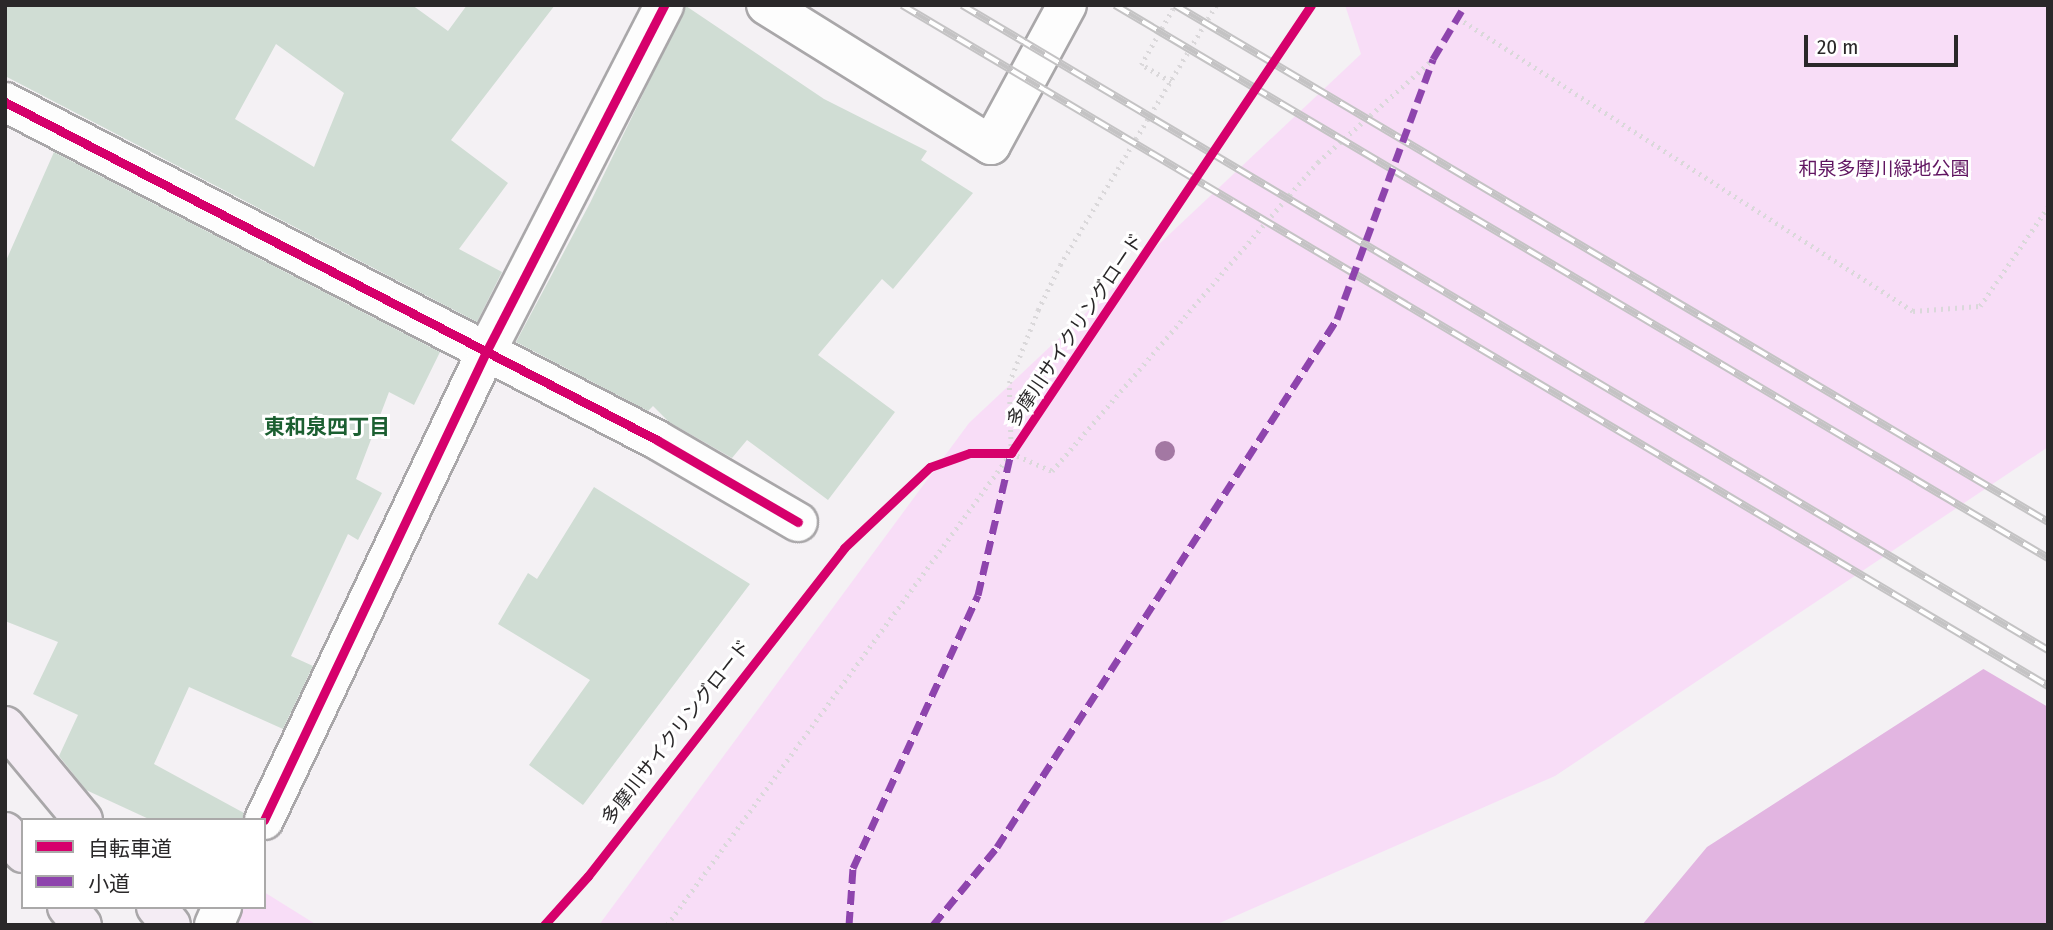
<!DOCTYPE html>
<html>
<head>
<meta charset="utf-8">
<style>
  body { margin:0 }
  #map { position:relative; width:2053px; height:930px; overflow:hidden; background:#f4f1f4; font-family:"Fira Sans Condensed","Noto Sans JP",sans-serif }
  div>[style] { position:absolute }
  [style*='--x'] { left:calc(var(--x)*1px); top:calc(var(--y)*1px); width:calc(var(--w)*1px); rotate:calc(var(--a)*1deg) }
  .green>* { inset:0; background:#f8ddf7 }
  .water>* { inset:0; background:#e2b5e1 }
  .pier>* { inset:0; background:#f4f1f4 }
  .building>* { inset:0; background:#d0ddd4 }
  .path>* { height:4.5px; margin-top:-2.25px; transform-origin:0; background:repeating-linear-gradient(90deg,#dad8da 0 2px,transparent 0 7px) }
  .roads { filter:drop-shadow(2px 0 #a9a7a9) drop-shadow(-2px 0 #a9a7a9) drop-shadow(0 2px #a9a7a9) drop-shadow(0 -2px #a9a7a9) }
  .street>* { height:38px; margin:-19px; padding:0 19px; transform-origin:19px; border-radius:19px; background:#fdfdfd }
  .primary>* { height:38px; margin:-19px; padding:0 19px; transform-origin:19px; border-radius:19px; background:#f4ecf4 }
  .rail>* { height:8px; margin-top:-4px; transform-origin:0; background:repeating-linear-gradient(90deg,#fff 0 16px,#c4c3c4 0 32px); box-sizing:border-box; border-block:2px solid #c4c3c4 }
  .quiet>* { height:7px; margin-top:-3.5px; transform-origin:0; background:repeating-linear-gradient(90deg,#8e44ad 0 14px,transparent 0 21px) }
  .cycleway>* { height:9px; margin:-4.5px; padding:0 4.5px; transform-origin:4.5px; border-radius:4.5px; background:#d6006c }
  .trees>* { width:20px; height:20px; margin:-10px; border-radius:50%; background:#a378a3 }
  span { translate:-50% -50%; white-space:nowrap; text-align:center; line-height:1.15; -webkit-text-stroke:6px #fff; paint-order:stroke }
  .park-label { font-size:19px; color:#601561 }
  .street-label { font-size:19px; color:#2a2829 }
  .neighbourhood-label { font-size:21px; color:#1b5f31; font-weight:700 }
  .frame { position:absolute; inset:0; border:7px solid #2a2829; pointer-events:none }
  .legend { position:absolute; left:21px; top:818px; width:245px; height:91px; box-sizing:border-box; background:#fff; border:2px solid #aaa9a9; margin:0; padding:9px 12px; list-style:none; font-size:21px; color:#2a2829 }
  .legend li { display:flex; align-items:center; gap:14px; height:35px }
  .legend b { width:35px; border:2px solid #aaa9a9 }
  .scale { position:absolute; left:1804px; top:35px; width:154px; height:32px; box-sizing:border-box; border:4px solid #2a2829; border-top:0; padding-left:9px; font-size:21px; line-height:24px; white-space:nowrap; color:#2a2829; -webkit-text-stroke:5px #fff; paint-order:stroke }
</style>
</head>
<body>
<div id="map">
  <div class="green">
    <div style="clip-path:polygon(1345px 5px,2048px 5px,2048px 447px,1555px 776px,1215px 925px,599px 925px,969px 423px,1361px 54px)"></div>
    <div style="clip-path:polygon(264px 892px,317px 925px,233px 925px,242px 907px,264px 907px)"></div>
  </div>
  <div class="water">
    <div style="clip-path:polygon(2048px 622px,2048px 925px,1642px 925px,1707px 847px,2002px 657px)"></div>
  </div>
  <div class="pier">
    <div style="clip-path:polygon(2046px 620px,2048px 621px,2048px 707px,1980px 667px)"></div>
  </div>
  <div class="building">
    <div style="clip-path:polygon(evenodd,5px 5px,412px 5px,448px 31px,467px 5px,555px 5px,451px 140px,508px 183px,459px 249px,502px 272px,477px 322px,5px 76px,5px 5px,276px 44px,344px 93px,314px 167px,235px 119px,276px 44px)"></div>
    <div style="clip-path:polygon(686px 6px,824px 99px,927px 151px,921px 160px,973px 193px,893px 289px,882px 279px,818px 355px,895px 412px,828px 500px,747px 440px,732px 458px,669px 422px,653px 406px,648px 411px,516px 342px,590px 203px)"></div>
    <div style="clip-path:polygon(54px 152px,440px 352px,414px 405px,389px 392px,356px 479px,382px 493px,358px 540px,348px 534px,291px 656px,313px 666px,283px 729px,189px 687px,154px 764px,244px 813px,242px 820px,151px 820px,86px 790px,59px 756px,78px 715px,33px 694px,58px 642px,5px 621px,5px 263px)"></div>
    <div style="clip-path:polygon(594px 487px,750px 584px,583px 805px,529px 765px,590px 680px,498px 624px,528px 573px,537px 579px)"></div>
  </div>
  <div class="path">
    <div style="--x:1458;--y:18;--w:541;--a:32.78"></div>
    <div style="--x:1913;--y:311;--w:67;--a:-4.3"></div>
    <div style="--x:1980;--y:306;--w:120;--a:-55.5"></div>
    <div style="--x:1171;--y:82;--w:34;--a:-150"></div>
    <div style="--x:1141;--y:65;--w:69;--a:-60.5"></div>
    <div style="--x:1011;--y:453;--w:45;--a:23.7"></div>
    <div style="--x:1052;--y:471;--w:408;--a:-49.3"></div>
    <div style="--x:1318;--y:162;--w:154;--a:-41.8"></div>
    <div style="--x:667;--y:925;--w:584;--a:-53.91"></div>
    <div style="--x:1011;--y:453;--w:70;--a:-91.6"></div>
    <div style="--x:1009;--y:383;--w:79;--a:-68.3"></div>
    <div style="--x:1038;--y:310;--w:50;--a:-63.9"></div>
    <div style="--x:1060;--y:265;--w:303;--a:-59"></div>
  </div>
  <div class="roads">
    <div class="street">
      <div style="--x:766;--y:5;--w:265;--a:31.9"></div>
      <div style="--x:991;--y:145;--w:159;--a:-61.5"></div>
      <div style="--x:5;--y:102;--w:734;--a:27.4"></div>
      <div style="--x:657;--y:440;--w:163;--a:30.2"></div>
      <div style="--x:264;--y:820;--w:518;--a:-64.62"></div>
      <div style="--x:486;--y:352;--w:390;--a:-62.8"></div>
      <div style="--x:214;--y:925;--w:20;--a:-66"></div>
    </div>
    <div class="primary">
      <div style="--x:5;--y:726;--w:122;--a:50.3"></div>
      <div style="--x:5;--y:832;--w:28;--a:49"></div>
      <div style="--x:67;--y:907;--w:23;--a:50"></div>
      <div style="--x:156;--y:907;--w:23;--a:50"></div>
    </div>
  </div>
  <div class="rail">
    <div style="--x:902;--y:5;--w:1333;--a:30.72"></div>
    <div style="--x:962;--y:5;--w:1263;--a:30.71"></div>
    <div style="--x:1115;--y:5;--w:1085;--a:30.66"></div>
    <div style="--x:1175;--y:5;--w:1015;--a:30.63"></div>
  </div>
  <div class="quiet">
    <div style="--x:849;--y:925;--w:57;--a:-86"></div>
    <div style="--x:853;--y:868;--w:300;--a:-65.4"></div>
    <div style="--x:978;--y:595;--w:146;--a:-76.9"></div>
    <div style="--x:933;--y:925;--w:101;--a:-50.6"></div>
    <div style="--x:997;--y:847;--w:628;--a:-57.22"></div>
    <div style="--x:1337;--y:319;--w:277;--a:-69.7"></div>
    <div style="--x:1433;--y:59;--w:63;--a:-59.3"></div>
  </div>
  <div class="cycleway">
    <div style="--x:5;--y:102;--w:734;--a:27.4"></div>
    <div style="--x:657;--y:440;--w:163;--a:30.2"></div>
    <div style="--x:264;--y:820;--w:518;--a:-64.62"></div>
    <div style="--x:486;--y:352;--w:390;--a:-62.8"></div>
    <div style="--x:544;--y:925;--w:66;--a:-48.1"></div>
    <div style="--x:588;--y:876;--w:416;--a:-52"></div>
    <div style="--x:844;--y:548;--w:118;--a:-43.3"></div>
    <div style="--x:930;--y:467;--w:42;--a:-19.3"></div>
    <div style="--x:970;--y:453;--w:41;--a:0"></div>
    <div style="--x:1011;--y:453;--w:539;--a:-56.19"></div>
  </div>
  <div class="trees">
    <div style="left:1165px;top:451px"></div>
  </div>
  <div class="park-label">
    <span style="left:1884px;top:169px">和泉多摩川緑地公園</span>
  </div>
  <div class="street-label">
    <span style="left:1075px;top:330px;rotate:-56deg">多摩川サイクリングロード</span>
    <span style="left:676px;top:732px;rotate:-52deg">多摩川サイクリングロード</span>
  </div>
  <div class="neighbourhood-label">
    <span style="left:327px;top:427px">東和泉四丁目</span>
  </div>
  <div class="frame"></div>
  <ul class="legend">
  <li><b style="height:9px;background:#d6006c"></b>自転車道</li>
  <li><b style="height:9px;background:#8e44ad"></b>小道</li>
  </ul>
  <div class="scale">20 m</div>
</div>
</body>
</html>
